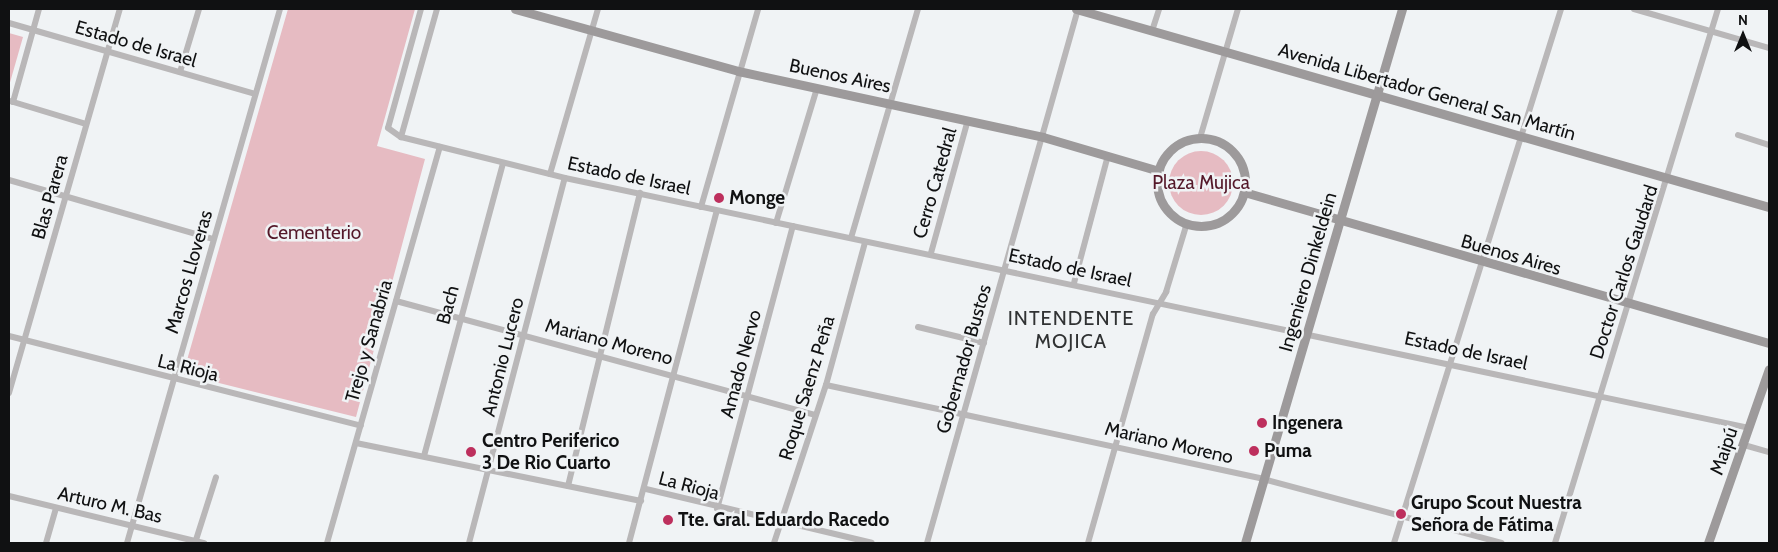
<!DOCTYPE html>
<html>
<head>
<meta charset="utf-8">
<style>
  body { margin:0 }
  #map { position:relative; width:1778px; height:552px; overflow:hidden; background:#f0f3f5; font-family:Cabin,sans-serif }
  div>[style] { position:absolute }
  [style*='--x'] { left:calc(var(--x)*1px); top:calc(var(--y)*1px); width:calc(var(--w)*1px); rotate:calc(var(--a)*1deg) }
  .green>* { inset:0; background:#e6bbc2 }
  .round { border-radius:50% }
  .minor>* { height:6px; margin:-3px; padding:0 3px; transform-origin:3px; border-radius:3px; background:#b9b7b8 }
  .secondary>* { height:9px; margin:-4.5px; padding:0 4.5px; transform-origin:4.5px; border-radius:4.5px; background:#9d9a9b }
  .secondary>.ring { margin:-4.5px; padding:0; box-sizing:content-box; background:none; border:9px solid #9d9a9b; border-radius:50% }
  .dots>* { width:14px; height:14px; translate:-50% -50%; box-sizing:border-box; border:2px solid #f0f3f5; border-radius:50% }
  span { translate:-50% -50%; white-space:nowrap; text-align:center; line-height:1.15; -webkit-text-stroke:5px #f0f3f5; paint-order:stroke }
  .street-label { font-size:19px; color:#101112 }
  .park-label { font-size:19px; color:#541829 }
  .poi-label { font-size:19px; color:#101112; font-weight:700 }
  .left { translate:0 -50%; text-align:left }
  .neighbourhood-label { font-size:20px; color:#303233; letter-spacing:1px }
  .frame { position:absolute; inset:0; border:10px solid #101112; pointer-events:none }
  .north { position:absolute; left:1718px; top:10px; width:50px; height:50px; -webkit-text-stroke:4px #f0f3f5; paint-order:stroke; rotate:0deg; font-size:14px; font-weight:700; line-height:20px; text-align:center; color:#101112 }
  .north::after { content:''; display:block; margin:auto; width:18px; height:22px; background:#101112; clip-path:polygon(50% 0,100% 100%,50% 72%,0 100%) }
</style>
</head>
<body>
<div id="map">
  <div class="green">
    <div style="clip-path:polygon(288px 9px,415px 9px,377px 146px,425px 159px,356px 417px,183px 374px)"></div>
    <div style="clip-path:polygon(9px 33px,23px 37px,9px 86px)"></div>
    <div class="round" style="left:1169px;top:151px;width:64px;height:64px"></div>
  </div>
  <div class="minor">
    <div style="--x:421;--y:9;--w:123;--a:105.5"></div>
    <div style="--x:388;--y:128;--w:16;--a:35"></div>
    <div style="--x:401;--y:137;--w:169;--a:14"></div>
    <div style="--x:565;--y:178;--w:1210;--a:11.92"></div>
    <div style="--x:1634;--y:9;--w:141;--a:16.1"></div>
    <div style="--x:9;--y:23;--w:256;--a:16.1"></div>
    <div style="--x:1152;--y:31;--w:23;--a:-72"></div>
    <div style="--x:180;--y:72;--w:66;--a:-73.2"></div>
    <div style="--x:10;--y:101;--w:79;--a:16.8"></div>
    <div style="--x:13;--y:102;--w:97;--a:-74.4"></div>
    <div style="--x:1738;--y:135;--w:33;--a:18"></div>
    <div style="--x:401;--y:137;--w:133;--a:-74.3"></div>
    <div style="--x:1200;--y:138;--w:134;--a:-73.6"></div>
    <div style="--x:550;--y:174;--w:172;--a:-73.8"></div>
    <div style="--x:9;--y:180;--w:212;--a:16.1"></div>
    <div style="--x:701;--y:207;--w:206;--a:-73.9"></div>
    <div style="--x:776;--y:223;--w:141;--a:-73.1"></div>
    <div style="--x:851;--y:238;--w:239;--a:-73.7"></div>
    <div style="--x:931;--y:253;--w:138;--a:-74.5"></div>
    <div style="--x:1074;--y:283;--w:132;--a:-75.1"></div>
    <div style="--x:396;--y:301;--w:434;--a:15.2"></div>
    <div style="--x:918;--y:327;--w:68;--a:13.6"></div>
    <div style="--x:9;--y:336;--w:363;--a:14.3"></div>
    <div style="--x:826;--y:385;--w:447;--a:12.1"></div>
    <div style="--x:1263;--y:479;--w:247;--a:15"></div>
    <div style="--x:9;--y:393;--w:400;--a:-73.9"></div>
    <div style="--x:356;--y:443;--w:291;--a:11.5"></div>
    <div style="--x:1744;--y:445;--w:26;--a:16"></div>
    <div style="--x:424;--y:456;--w:302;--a:-74.9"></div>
    <div style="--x:568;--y:486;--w:302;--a:-76.2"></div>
    <div style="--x:646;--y:489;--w:232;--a:13.4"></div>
    <div style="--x:9;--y:496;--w:201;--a:13.6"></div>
    <div style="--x:717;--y:509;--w:293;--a:-75"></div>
    <div style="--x:46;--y:543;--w:36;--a:-74"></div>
    <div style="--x:127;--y:543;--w:555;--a:-74.01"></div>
    <div style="--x:195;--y:543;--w:69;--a:-72.3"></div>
    <div style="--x:327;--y:543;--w:412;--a:-74.1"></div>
    <div style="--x:469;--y:543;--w:377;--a:-75.3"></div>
    <div style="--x:629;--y:543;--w:343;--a:-75.2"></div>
    <div style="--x:774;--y:543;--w:166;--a:-71.8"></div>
    <div style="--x:826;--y:385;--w:148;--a:-74.7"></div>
    <div style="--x:927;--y:543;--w:555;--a:-74.21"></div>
    <div style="--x:1088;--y:543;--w:238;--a:-74.2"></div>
    <div style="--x:1153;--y:314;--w:26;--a:-59"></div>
    <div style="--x:1166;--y:292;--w:72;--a:-73.1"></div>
    <div style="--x:1394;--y:543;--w:560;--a:-72.63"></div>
    <div style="--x:1555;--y:543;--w:558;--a:-73.03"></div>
  </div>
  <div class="secondary">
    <div style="--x:515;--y:9;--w:231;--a:15.5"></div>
    <div style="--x:738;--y:71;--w:312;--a:12.2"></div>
    <div style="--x:1043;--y:137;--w:121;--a:16.3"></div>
    <div style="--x:1076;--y:9;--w:721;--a:15.95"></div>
    <div class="ring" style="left:1157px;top:138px;width:79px;height:79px"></div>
    <div style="--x:1244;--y:192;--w:546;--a:16.05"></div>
    <div style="--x:1245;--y:543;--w:557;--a:-73.62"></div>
    <div style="--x:1708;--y:543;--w:184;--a:-70.7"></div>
  </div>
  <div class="dots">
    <div style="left:719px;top:198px;background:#bd2f5d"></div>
    <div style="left:1262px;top:423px;background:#bd2f5d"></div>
    <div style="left:1254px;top:451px;background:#bd2f5d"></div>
    <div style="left:471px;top:452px;background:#bd2f5d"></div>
    <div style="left:1401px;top:514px;background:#bd2f5d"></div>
    <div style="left:668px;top:520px;background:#bd2f5d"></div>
  </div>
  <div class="street-label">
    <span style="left:136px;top:44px;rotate:16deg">Estado de Israel</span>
    <span style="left:840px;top:76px;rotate:12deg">Buenos Aires</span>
    <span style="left:1427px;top:92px;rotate:16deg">Avenida Libertador General San Martín</span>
    <span style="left:629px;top:176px;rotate:12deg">Estado de Israel</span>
    <span style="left:935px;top:183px;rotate:-74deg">Cerro Catedral</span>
    <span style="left:50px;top:197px;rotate:-74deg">Blas Parera</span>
    <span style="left:1511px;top:255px;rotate:16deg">Buenos Aires</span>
    <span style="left:1070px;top:268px;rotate:12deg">Estado de Israel</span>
    <span style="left:189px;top:272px;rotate:-74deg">Marcos Lloveras</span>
    <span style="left:1308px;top:272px;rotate:-74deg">Ingeniero Dinkeldein</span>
    <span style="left:1624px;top:272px;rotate:-72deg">Doctor Carlos Gaudard</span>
    <span style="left:448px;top:305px;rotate:-75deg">Bach</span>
    <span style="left:369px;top:341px;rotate:-74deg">Trejo y Sanabria</span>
    <span style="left:609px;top:342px;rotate:15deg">Mariano Moreno</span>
    <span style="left:1466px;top:351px;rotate:12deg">Estado de Israel</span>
    <span style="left:503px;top:357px;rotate:-76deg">Antonio Lucero</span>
    <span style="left:964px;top:359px;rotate:-74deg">Gobernador Bustos</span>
    <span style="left:741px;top:364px;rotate:-75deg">Amado Nervo</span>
    <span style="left:188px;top:368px;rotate:14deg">La Rioja</span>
    <span style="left:807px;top:388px;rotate:-73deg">Roque Saenz Peña</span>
    <span style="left:1169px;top:443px;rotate:13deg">Mariano Moreno</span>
    <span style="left:1724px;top:451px;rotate:-71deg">Maipú</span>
    <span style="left:689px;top:486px;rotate:15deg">La Rioja</span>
    <span style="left:110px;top:505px;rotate:13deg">Arturo M. Bas</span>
  </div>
  <div class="park-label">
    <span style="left:1201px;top:183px">Plaza Mujica</span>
    <span style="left:314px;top:233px">Cementerio</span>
  </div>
  <div class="poi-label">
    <span class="left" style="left:729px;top:198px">Monge</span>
    <span class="left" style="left:1272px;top:423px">Ingenera</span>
    <span class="left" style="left:482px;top:452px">Centro Periferico<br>3 De Rio Cuarto</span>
    <span class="left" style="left:1264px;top:451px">Puma</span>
    <span class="left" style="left:1411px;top:514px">Grupo Scout Nuestra<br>Señora de Fátima</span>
    <span class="left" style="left:678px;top:520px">Tte. Gral. Eduardo Racedo</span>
  </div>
  <div class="neighbourhood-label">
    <span style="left:1071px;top:330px">INTENDENTE<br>MOJICA</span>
  </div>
  <div class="frame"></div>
  <div class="north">N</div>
</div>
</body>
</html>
